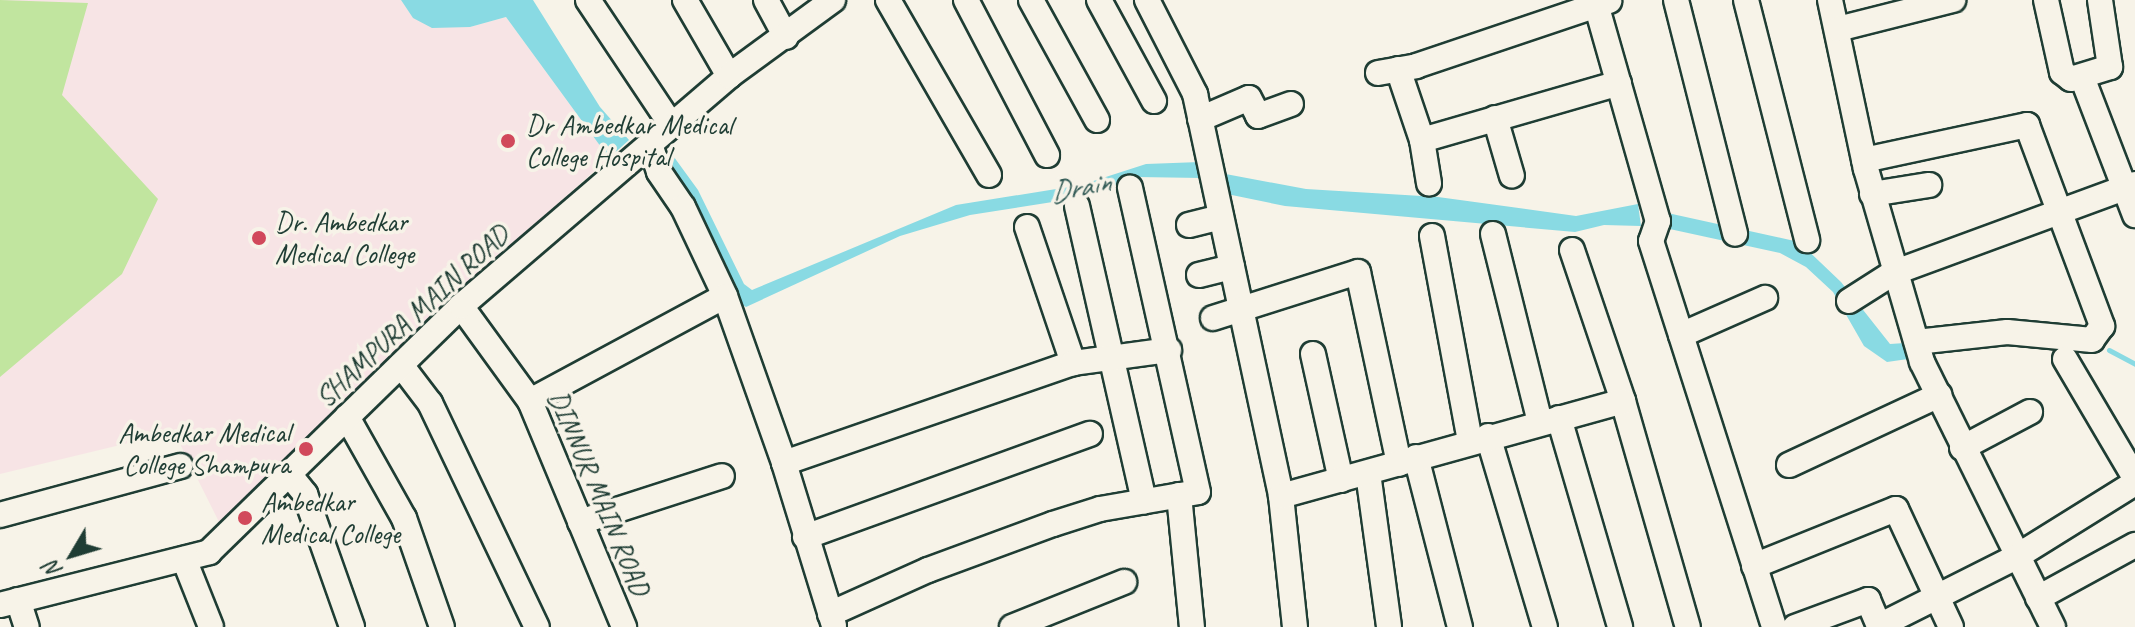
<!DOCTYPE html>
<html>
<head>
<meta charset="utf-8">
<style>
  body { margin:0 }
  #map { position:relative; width:2135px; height:627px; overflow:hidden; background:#f7f3e8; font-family:Caveat,sans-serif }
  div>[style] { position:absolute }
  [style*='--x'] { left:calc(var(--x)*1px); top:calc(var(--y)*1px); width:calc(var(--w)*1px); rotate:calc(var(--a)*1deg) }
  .built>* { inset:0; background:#f7e4e5 }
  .green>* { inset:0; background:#c1e59f }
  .water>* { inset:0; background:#89dae3 }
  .stream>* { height:5px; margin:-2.5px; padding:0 2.5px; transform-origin:2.5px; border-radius:2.5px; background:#89dae3 }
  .roads { filter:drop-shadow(2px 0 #1f3d34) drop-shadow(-2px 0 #1f3d34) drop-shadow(0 2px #1f3d34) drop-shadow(0 -2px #1f3d34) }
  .minor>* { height:24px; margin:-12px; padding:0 12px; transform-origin:12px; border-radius:12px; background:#f7f3e8 }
  .dots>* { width:22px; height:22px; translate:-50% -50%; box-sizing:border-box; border:4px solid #f7f3e8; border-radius:50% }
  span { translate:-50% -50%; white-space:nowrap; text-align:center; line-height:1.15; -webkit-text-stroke:7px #f7f3e8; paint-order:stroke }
  .poi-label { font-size:28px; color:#1f3d34 }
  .left { translate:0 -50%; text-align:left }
  .right { translate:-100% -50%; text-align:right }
  .street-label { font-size:28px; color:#1f3d34 }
  .water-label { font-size:30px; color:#345c57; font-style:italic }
  .north { position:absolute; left:32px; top:515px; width:80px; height:80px; -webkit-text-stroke:6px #f7f3e8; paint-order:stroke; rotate:232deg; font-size:22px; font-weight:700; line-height:32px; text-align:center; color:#1f3d34 }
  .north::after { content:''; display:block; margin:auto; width:28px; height:36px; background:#1f3d34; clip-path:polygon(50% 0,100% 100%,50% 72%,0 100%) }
</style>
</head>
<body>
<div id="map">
  <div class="built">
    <div style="clip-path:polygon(0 0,401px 0,413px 18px,470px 27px,506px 17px,609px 158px,428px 318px,220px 524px,174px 432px,0 474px)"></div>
  </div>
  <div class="green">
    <div style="clip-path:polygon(0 0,88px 3px,62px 95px,158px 199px,122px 274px,0 377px)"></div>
  </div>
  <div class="water">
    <div style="clip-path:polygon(401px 0,533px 0,600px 107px,629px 140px,609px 158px,506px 17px,470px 27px,432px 28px,413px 18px)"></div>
    <div style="clip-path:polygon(674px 157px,698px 190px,744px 284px,752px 290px,956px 205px,1081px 185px,1146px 164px,1200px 162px,1202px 178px,1137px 177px,1078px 198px,970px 215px,900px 236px,746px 307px,738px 302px,661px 167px)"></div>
    <div style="clip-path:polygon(1215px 172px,1306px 189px,1438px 197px,1576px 216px,1638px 204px,1641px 226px,1604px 225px,1575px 232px,1285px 206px,1222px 193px)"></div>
    <div style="clip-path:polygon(1663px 212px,1799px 242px,1841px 282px,1890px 344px,1905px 343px,1908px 359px,1887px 362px,1864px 346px,1833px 292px,1806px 267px,1780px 253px,1665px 228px)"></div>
  </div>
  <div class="stream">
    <div style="--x:2109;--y:350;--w:30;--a:28"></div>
  </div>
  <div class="roads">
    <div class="minor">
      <div style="--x:588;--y:0;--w:151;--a:56.3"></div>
      <div style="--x:685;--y:0;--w:88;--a:59.9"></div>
      <div style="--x:766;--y:0;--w:42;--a:61.6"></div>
      <div style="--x:888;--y:0;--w:202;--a:60"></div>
      <div style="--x:966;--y:0;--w:175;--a:62.4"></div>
      <div style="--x:1031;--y:0;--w:137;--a:61.2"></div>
      <div style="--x:1099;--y:0;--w:115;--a:61.4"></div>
      <div style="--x:1147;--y:0;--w:106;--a:62.9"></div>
      <div style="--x:1195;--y:94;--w:411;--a:77.9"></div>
      <div style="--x:1281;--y:496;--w:132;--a:83.9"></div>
      <div style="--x:1676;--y:0;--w:241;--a:75.8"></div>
      <div style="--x:1746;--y:0;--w:248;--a:75.7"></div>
      <div style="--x:1830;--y:0;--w:173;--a:78"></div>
      <div style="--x:1866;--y:169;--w:201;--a:73.8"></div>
      <div style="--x:1922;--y:362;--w:296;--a:63.7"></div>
      <div style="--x:2046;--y:0;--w:74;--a:77.5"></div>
      <div style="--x:2062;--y:72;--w:11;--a:38"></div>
      <div style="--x:2071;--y:79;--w:41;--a:-17.1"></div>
      <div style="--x:2110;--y:67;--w:68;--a:-98.5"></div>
      <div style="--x:1596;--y:4;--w:226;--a:74.1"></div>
      <div style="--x:1658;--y:221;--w:21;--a:109"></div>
      <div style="--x:1651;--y:241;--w:405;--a:72.3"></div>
      <div style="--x:1838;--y:29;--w:119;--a:-14.2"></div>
      <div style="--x:1398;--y:69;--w:75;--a:71.3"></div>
      <div style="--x:1422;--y:140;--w:44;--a:80.8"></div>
      <div style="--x:1378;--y:73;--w:39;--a:-10"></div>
      <div style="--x:1416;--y:66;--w:204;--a:-18.6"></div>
      <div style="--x:2082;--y:77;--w:148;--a:69"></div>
      <div style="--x:1495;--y:118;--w:60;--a:73.7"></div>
      <div style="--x:1200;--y:119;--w:53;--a:-23.2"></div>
      <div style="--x:1249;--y:98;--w:20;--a:63"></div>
      <div style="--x:1258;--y:116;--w:35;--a:-20"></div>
      <div style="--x:1422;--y:140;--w:205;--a:-16.1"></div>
      <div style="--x:650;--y:144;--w:29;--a:72"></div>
      <div style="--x:659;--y:172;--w:42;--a:55.6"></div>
      <div style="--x:683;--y:207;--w:98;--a:64.7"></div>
      <div style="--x:1864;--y:160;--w:167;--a:-12.1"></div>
      <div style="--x:2027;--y:125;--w:215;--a:69.5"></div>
      <div style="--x:2102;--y:326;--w:17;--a:126"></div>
      <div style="--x:2092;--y:340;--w:85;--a:-174.6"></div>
      <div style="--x:2007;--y:332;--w:91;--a:173.7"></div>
      <div style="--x:1872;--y:194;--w:58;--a:-9"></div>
      <div style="--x:1077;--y:206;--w:303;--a:77.2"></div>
      <div style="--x:1189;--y:225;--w:33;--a:-14"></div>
      <div style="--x:1027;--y:227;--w:144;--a:71.3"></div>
      <div style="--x:1493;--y:234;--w:195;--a:76"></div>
      <div style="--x:1432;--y:236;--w:208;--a:79.5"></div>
      <div style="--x:1572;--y:250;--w:159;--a:71.3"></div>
      <div style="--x:1623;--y:401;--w:235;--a:74"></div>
      <div style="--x:1199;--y:275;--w:34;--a:-14"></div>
      <div style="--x:1849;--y:301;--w:52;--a:-32.5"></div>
      <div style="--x:1893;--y:273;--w:258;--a:-20.2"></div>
      <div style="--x:461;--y:306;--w:117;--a:54"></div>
      <div style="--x:530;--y:401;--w:245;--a:67.4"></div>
      <div style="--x:1213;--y:318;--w:152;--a:-17.6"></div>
      <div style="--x:1358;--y:272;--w:196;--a:77.9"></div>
      <div style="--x:1681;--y:335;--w:92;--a:-23.8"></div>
      <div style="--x:1313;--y:354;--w:129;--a:77.5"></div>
      <div style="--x:2065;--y:359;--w:138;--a:59.5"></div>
      <div style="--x:401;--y:365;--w:48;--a:52.7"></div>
      <div style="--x:430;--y:403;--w:248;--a:64.5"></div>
      <div style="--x:530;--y:401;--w:221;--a:-28.3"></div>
      <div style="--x:725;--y:296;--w:177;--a:70.5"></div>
      <div style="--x:784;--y:463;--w:170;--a:72.9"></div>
      <div style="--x:347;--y:417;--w:116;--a:60.6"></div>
      <div style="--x:404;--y:518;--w:115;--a:70.8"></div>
      <div style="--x:1559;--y:418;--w:218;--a:73.7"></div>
      <div style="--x:1488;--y:436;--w:199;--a:73.4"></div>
      <div style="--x:1962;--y:448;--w:77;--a:-27.9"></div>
      <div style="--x:1416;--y:457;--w:176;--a:75.5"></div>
      <div style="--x:784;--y:463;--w:306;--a:-19.1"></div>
      <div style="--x:1073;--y:363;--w:97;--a:-7.7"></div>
      <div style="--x:1789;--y:465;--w:166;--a:-25"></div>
      <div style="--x:1368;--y:473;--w:155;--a:82.2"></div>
      <div style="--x:289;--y:474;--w:26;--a:51"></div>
      <div style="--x:305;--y:494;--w:141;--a:70.5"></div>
      <div style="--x:1179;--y:495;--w:133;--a:84.4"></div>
      <div style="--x:1281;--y:496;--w:355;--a:-15.5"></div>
      <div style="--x:0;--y:515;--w:187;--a:-15.2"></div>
      <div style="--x:580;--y:522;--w:149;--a:-17.9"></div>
      <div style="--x:805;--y:537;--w:303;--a:-19.9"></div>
      <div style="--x:184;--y:559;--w:73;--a:68.3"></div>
      <div style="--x:1754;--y:566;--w:153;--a:-21.9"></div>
      <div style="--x:1896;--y:509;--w:130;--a:65"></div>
      <div style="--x:2038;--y:598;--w:111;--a:-28.7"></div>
      <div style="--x:18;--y:600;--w:28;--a:72"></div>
      <div style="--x:0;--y:605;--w:216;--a:-14.2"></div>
      <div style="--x:209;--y:552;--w:352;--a:-44.3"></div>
      <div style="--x:461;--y:306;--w:353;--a:-40.6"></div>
      <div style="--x:729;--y:76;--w:129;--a:-36.2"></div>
      <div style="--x:830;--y:614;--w:107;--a:-24.2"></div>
      <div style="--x:928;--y:570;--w:133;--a:-20.2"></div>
      <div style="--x:1053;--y:524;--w:49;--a:-17.7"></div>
      <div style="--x:1100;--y:509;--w:99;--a:-9.8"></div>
      <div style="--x:1198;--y:492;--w:312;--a:-102.6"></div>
      <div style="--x:1012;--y:627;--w:121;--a:-21.9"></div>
      <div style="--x:1795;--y:627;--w:78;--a:-20.3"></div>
      <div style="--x:1868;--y:600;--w:28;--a:67"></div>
      <div style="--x:1879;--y:626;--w:153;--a:-26.7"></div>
      <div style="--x:2016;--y:557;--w:140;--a:-31.9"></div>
    </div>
  </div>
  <div class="dots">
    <div style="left:508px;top:141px;background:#d1495b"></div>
    <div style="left:259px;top:238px;background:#d1495b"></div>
    <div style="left:306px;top:449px;background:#d1495b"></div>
    <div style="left:245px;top:518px;background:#d1495b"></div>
  </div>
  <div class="poi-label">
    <span class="left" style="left:526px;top:141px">Dr Ambedkar Medical<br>College Hospital</span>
    <span class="left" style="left:275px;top:238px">Dr. Ambedkar<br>Medical College</span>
    <span class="right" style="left:290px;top:449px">Ambedkar Medical<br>College Shampura</span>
    <span class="left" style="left:261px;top:518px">Ambedkar<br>Medical College</span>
  </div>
  <div class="street-label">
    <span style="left:412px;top:316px;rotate:-43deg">SHAMPURA MAIN ROAD</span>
    <span style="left:599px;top:493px;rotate:67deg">DINNUR MAIN ROAD</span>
  </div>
  <div class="water-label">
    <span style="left:1080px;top:187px;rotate:-11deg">Drain</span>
  </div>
  <div class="north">N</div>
</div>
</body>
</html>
